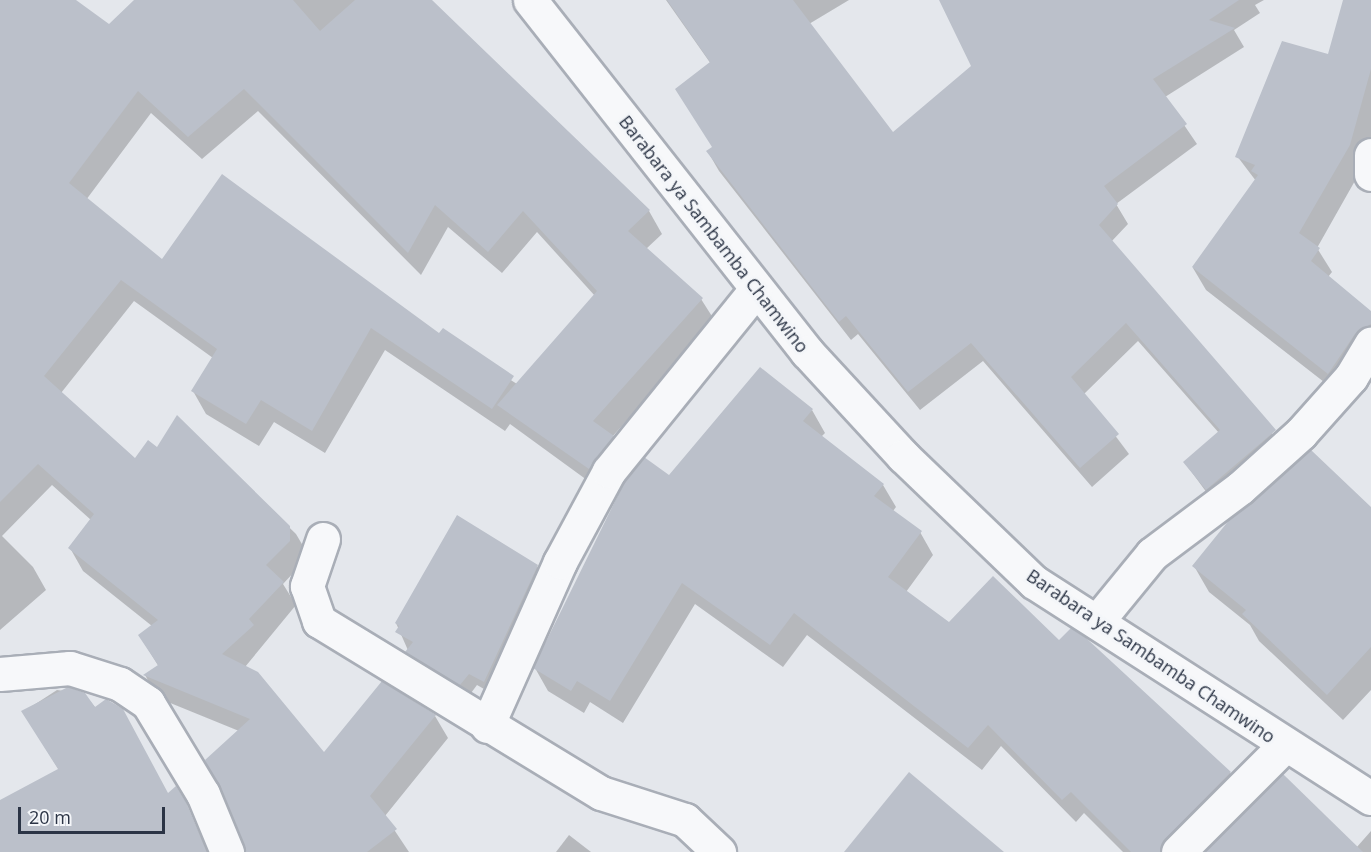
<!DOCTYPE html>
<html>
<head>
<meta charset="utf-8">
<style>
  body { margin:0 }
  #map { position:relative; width:1371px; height:852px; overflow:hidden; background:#e4e7ec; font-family:"Open Sans",sans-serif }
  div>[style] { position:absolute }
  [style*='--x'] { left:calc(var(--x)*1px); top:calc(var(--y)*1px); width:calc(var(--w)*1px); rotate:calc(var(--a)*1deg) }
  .shadow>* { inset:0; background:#0003 }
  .building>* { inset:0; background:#bbc0ca }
  .roads { filter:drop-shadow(2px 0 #a9aeb7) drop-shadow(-2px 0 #a9aeb7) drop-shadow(0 2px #a9aeb7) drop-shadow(0 -2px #a9aeb7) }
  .minor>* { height:33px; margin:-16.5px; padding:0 16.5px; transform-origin:16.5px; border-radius:16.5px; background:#f7f8fa }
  span { translate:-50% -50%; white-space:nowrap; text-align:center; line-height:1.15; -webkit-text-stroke:6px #f4f6f9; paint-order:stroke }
  .street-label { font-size:18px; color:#2b3445 }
  .scale { position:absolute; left:18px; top:807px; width:147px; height:27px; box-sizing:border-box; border:3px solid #2b3445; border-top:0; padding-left:8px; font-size:18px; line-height:21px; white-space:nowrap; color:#2b3445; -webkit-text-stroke:4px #f4f6f9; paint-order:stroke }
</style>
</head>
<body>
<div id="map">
  <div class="shadow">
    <div style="clip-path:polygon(evenodd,0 0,74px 0,109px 26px,136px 0,415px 0,649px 211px,662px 234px,646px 249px,701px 299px,715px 321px,612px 437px,626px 459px,602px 491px,510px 424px,505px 431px,385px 350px,325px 453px,274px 422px,259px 446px,206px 414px,193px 391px,213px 358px,134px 301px,61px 393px,135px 460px,158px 449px,177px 418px,296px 534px,309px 556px,283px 584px,296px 605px,245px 667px,324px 755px,435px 716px,448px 738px,385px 816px,409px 852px,244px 852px,239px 731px,158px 698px,145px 675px,159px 667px,140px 636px,152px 626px,83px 571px,70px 548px,91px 520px,52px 485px,2px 536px,33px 567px,46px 590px,0 630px,0 0,258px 111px,421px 275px,448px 227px,502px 273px,537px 232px,595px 296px,517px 384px,439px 335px,162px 261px,86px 200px,151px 113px,202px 159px,258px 111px)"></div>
    <div style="clip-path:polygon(666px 0,849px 0,809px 24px,893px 135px,973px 66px,942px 0,1264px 0,1255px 5px,1260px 13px,1234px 30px,1244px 47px,1165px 97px,1197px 144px,1116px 204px,1128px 224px,1111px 242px,1286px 450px,1218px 508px,1185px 463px,1219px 433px,1138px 341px,1084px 394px,1129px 454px,1092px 487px,983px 361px,920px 410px,858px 334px,851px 340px,719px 171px,708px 152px,713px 148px,711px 64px)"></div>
    <div style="clip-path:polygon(1347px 0,1371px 0,1371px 169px,1365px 185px,1356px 179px,1317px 248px,1332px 272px,1328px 277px,1371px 313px,1371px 354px,1342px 396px,1206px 290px,1193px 268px,1256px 181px,1237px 156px,1329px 56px)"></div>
    <div style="clip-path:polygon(812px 410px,825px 433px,821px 437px,883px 485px,896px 507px,893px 511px,920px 532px,933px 555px,906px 592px,949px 624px,1060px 642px,1085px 639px,1230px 773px,1243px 796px,1187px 852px,1123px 852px,1084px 813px,1076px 822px,1001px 746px,982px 770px,807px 635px,783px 667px,695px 604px,623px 723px,590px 702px,584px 713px,548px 691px,535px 668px,670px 477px)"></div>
    <div style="clip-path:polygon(1371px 509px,1371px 690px,1343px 720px,1259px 641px,1250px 625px,1209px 592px,1194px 566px)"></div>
    <div style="clip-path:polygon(537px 566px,544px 579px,491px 693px,477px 685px,468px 697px,414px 664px,396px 623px)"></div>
    <div style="clip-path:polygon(57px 690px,84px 694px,169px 795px,188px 810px,208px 852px,56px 852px,59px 770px,23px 712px)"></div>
    <div style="clip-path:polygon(1371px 831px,1371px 852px,1206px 852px,1356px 848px)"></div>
    <div style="clip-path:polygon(569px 835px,591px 852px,556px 852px)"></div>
  </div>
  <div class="building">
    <div style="clip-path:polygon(0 0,76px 0,109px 24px,134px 0,293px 0,320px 31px,355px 0,432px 0,650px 210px,628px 231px,703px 298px,593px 421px,614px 436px,589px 469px,497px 405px,597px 291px,523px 211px,488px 252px,435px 205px,408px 253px,244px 89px,188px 137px,138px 91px,69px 183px,162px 259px,222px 174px,439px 333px,443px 328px,514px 376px,492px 409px,371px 328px,312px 431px,261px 400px,246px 424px,191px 391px,217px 349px,121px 280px,44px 376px,135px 458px,148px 440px,157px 447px,177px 415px,290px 526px,290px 541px,266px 565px,284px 582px,249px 619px,254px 625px,222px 654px,258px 672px,324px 752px,382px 681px,436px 715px,370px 796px,397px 829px,367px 852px,245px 852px,205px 760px,250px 719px,143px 675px,158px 665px,138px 635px,158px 620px,68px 548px,94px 514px,38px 464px,0 502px)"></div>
    <div style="clip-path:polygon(667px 0,793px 0,893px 132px,971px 66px,939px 0,1239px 0,1209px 20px,1235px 28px,1153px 79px,1187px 124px,1104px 186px,1118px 204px,1099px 225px,1276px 430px,1206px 490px,1183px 462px,1220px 430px,1126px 323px,1071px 377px,1119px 434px,1080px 468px,971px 343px,908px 392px,846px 316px,839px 322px,706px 151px,712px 147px,675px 89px,710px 62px)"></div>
    <div style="clip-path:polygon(1343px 0,1371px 0,1371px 69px,1350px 145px,1299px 233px,1320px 248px,1311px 261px,1371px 311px,1371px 324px,1355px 334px,1328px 374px,1192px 267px,1258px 175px,1251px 171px,1255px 165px,1235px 157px,1282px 41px,1328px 54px)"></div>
    <div style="clip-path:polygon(760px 367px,813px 409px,803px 421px,884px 484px,874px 496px,922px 531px,888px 577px,949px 622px,993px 576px,1059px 640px,1071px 628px,1086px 638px,1231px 772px,1165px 839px,1160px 852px,1131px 852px,1071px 792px,1062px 800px,988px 725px,968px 748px,794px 613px,770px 645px,682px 583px,610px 701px,577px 681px,571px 691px,533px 668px,625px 481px,644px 457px,669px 475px)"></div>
    <div style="clip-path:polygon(1311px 450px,1371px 507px,1371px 647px,1327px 695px,1242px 614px,1246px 610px,1192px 566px,1230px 519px)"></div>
    <div style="clip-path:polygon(457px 515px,538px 565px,484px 682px,469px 674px,460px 685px,405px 652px,413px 642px,395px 632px,399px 626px,395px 623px)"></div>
    <div style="clip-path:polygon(68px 687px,85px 693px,95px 707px,106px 699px,123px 709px,168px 793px,176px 786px,186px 802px,207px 852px,0 852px,0 800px,58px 769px,21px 711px)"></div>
    <div style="clip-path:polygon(909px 772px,1004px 852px,844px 852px)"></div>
    <div style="clip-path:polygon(1283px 774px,1363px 852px,1205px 852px)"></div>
  </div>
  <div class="roads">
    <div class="minor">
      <div style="--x:530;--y:0;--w:448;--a:51.8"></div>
      <div style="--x:807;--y:352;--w:142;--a:47.3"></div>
      <div style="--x:903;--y:456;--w:182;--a:43.9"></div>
      <div style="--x:1034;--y:582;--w:400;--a:32.7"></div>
      <div style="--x:1371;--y:155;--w:19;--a:90"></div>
      <div style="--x:323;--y:539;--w:50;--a:108.8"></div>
      <div style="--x:307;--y:586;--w:37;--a:71"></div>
      <div style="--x:319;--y:621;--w:330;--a:31.4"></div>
      <div style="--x:601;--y:793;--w:88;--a:17.8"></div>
      <div style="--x:685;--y:820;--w:47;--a:43.3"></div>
      <div style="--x:1098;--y:620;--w:85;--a:-50.7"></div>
      <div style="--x:1152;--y:554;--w:110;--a:-36.9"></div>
      <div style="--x:1240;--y:488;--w:82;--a:-42"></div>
      <div style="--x:1301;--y:433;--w:75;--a:-48.2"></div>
      <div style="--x:1351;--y:377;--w:39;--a:-59"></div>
      <div style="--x:0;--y:674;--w:70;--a:-4.9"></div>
      <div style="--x:70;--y:668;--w:52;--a:17.7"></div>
      <div style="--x:120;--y:684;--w:34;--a:34"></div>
      <div style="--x:148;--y:703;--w:106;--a:58.9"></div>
      <div style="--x:203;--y:794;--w:63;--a:67.5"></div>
      <div style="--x:487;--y:726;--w:180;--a:-66"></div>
      <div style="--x:560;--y:562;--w:103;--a:-61.7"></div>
      <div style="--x:609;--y:471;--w:232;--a:-51"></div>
      <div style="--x:1178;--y:852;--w:151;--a:-45"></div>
    </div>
  </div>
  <div class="street-label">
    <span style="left:714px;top:234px;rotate:52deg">Barabara ya Sambamba Chamwino</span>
    <span style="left:1151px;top:656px;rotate:34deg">Barabara ya Sambamba Chamwino</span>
  </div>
  <div class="scale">20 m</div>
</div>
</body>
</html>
